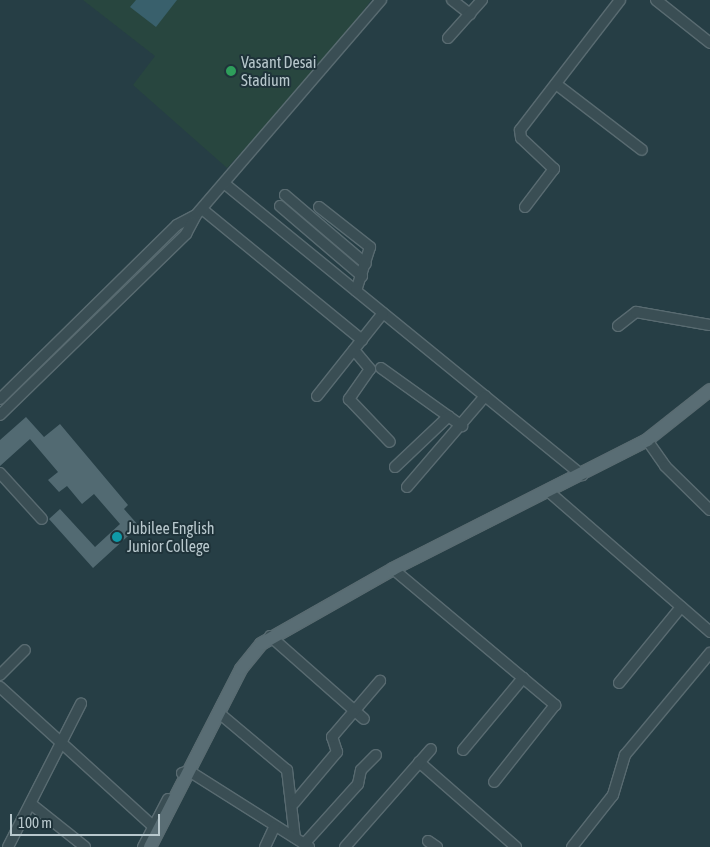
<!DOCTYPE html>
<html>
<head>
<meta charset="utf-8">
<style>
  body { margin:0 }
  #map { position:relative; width:710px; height:847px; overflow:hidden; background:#263e45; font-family:"Asap Condensed",sans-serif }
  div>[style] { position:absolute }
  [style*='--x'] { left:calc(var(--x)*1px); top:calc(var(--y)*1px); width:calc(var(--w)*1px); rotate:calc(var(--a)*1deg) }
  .green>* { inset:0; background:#28463f }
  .water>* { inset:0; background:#39606c }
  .building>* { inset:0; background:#526a72 }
  .roads { filter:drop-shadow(1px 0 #596b71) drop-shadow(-1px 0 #596b71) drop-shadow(0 1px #596b71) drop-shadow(0 -1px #596b71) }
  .minor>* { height:10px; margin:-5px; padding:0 5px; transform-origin:5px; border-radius:5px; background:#3a4e54 }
  .major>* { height:12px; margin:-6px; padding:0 6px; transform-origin:6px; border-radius:6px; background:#596d74 }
  .dots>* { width:14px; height:14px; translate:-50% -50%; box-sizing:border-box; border:2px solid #1f333a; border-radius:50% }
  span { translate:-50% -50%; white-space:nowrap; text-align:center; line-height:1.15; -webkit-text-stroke:4px #1f333a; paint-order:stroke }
  .poi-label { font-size:16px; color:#b8c8cd }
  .left { translate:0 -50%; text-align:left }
  .scale { position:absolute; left:10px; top:814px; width:150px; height:22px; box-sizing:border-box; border:2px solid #b8c8cd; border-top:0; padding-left:6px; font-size:15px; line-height:18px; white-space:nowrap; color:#b8c8cd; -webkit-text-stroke:4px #1f333a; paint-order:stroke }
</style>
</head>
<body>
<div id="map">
  <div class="green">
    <div style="clip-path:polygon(83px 0,371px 0,333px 54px,227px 168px,133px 85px,155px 56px)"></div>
  </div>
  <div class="water">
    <div style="clip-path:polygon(136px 0,177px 0,156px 27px,130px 7px)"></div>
  </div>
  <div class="building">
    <div style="clip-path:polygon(26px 417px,44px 437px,60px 424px,128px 505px,124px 509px,139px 526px,93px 568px,49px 519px,60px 509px,95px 547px,120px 524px,94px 494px,82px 504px,67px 486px,59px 492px,48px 480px,58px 472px,30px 439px,0 466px,0 440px)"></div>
  </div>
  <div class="roads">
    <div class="minor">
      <div style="--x:452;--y:0;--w:23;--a:38"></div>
      <div style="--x:656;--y:0;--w:69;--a:38.5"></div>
      <div style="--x:448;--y:38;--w:51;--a:-48.2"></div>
      <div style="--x:556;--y:84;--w:108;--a:37.5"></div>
      <div style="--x:225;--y:184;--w:461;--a:39.2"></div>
      <div style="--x:285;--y:195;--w:106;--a:40.4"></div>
      <div style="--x:280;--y:206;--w:108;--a:40.5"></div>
      <div style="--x:319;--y:207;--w:65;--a:38.1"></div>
      <div style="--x:370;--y:247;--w:46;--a:107.7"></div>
      <div style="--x:525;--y:207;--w:48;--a:-52.7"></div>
      <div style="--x:554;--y:169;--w:45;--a:-136.8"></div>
      <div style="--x:521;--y:138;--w:8;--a:-97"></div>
      <div style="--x:520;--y:130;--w:164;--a:-52.4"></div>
      <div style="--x:202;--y:209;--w:207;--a:39.3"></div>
      <div style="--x:618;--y:326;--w:23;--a:-38"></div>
      <div style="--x:636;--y:312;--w:75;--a:10"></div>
      <div style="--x:354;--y:350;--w:25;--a:50"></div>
      <div style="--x:370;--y:369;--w:37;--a:125"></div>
      <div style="--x:349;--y:399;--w:59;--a:46.4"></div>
      <div style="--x:381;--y:368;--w:100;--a:35.6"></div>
      <div style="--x:317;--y:396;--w:106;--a:-51.5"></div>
      <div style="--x:0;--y:399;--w:248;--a:-44.5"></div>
      <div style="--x:177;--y:225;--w:21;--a:-28"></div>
      <div style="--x:0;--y:415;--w:260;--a:-44.2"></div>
      <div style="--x:186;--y:234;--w:21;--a:-62"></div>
      <div style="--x:196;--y:215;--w:284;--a:-49.3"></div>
      <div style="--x:647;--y:440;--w:32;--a:55"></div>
      <div style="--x:665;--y:466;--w:63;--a:44.4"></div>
      <div style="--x:395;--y:467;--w:74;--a:-43.4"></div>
      <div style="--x:0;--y:473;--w:62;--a:47.6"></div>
      <div style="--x:407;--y:487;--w:120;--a:-49.4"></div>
      <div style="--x:548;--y:491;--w:215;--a:41"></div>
      <div style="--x:393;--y:569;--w:212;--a:40"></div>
      <div style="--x:555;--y:705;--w:98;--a:128.4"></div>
      <div style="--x:270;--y:636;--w:125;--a:41.4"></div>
      <div style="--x:0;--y:675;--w:35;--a:-45"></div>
      <div style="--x:619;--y:683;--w:98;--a:-50.8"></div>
      <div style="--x:0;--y:687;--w:207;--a:42.3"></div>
      <div style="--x:219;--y:713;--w:89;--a:40"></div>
      <div style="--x:287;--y:770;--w:68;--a:83.3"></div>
      <div style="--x:463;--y:750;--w:94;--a:-50.2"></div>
      <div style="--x:419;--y:762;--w:129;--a:41.2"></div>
      <div style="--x:182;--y:773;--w:7;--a:-16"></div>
      <div style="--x:189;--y:771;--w:142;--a:32.3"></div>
      <div style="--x:294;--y:803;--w:67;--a:-49.9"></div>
      <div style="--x:337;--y:752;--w:16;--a:-108"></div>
      <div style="--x:332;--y:737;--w:74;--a:-49.4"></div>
      <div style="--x:31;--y:804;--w:69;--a:38.5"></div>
      <div style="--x:428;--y:841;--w:11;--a:34"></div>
      <div style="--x:304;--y:844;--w:81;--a:-48"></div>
      <div style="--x:358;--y:784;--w:14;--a:-78"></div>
      <div style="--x:361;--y:770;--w:21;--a:-45"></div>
      <div style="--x:8;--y:847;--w:161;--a:-63"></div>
      <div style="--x:143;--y:847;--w:54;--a:-62.5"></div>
      <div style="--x:265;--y:847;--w:23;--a:-65"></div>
      <div style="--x:345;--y:847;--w:130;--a:-48.7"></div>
      <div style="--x:572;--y:847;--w:66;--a:-51.7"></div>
      <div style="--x:613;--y:795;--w:42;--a:-73.3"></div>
      <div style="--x:625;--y:755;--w:133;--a:-50.2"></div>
    </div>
    <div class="major">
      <div style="--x:150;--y:847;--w:200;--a:-62.9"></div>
      <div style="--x:241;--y:669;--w:32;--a:-51"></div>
      <div style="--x:261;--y:644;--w:152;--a:-29.6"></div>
      <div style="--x:393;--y:569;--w:285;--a:-26.9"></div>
      <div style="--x:647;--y:440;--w:80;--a:-38.4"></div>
    </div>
  </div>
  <div class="dots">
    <div style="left:231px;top:71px;background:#2e9e5b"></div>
    <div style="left:117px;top:537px;background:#0f9aa8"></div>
  </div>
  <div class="poi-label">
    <span class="left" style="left:241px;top:71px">Vasant Desai<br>Stadium</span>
    <span class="left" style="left:127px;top:537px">Jubilee English<br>Junior College</span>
  </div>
  <div class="scale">100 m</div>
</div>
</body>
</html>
